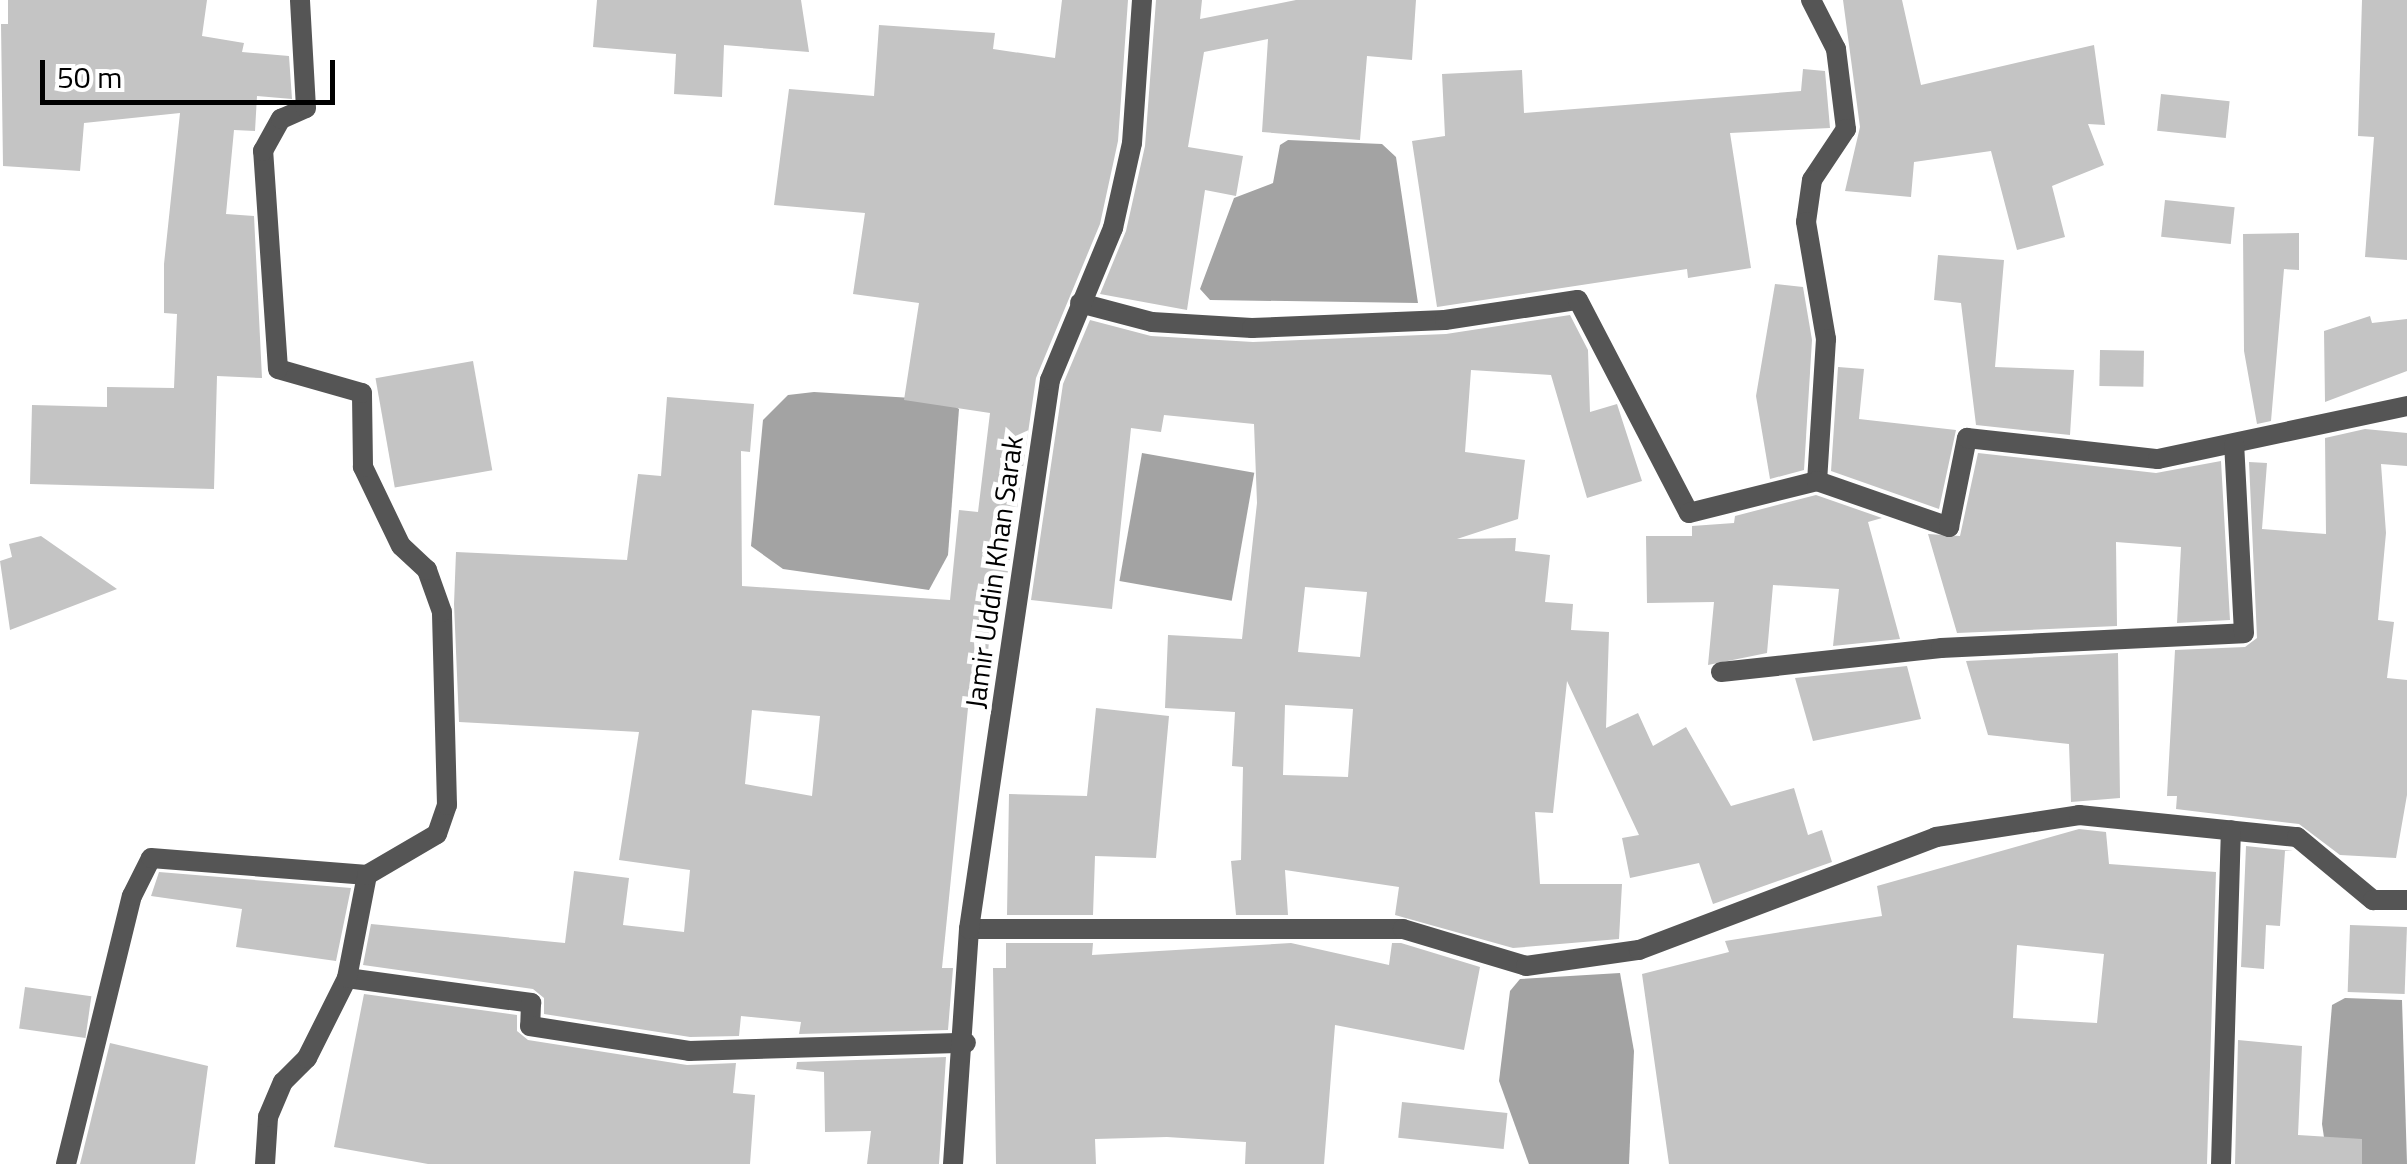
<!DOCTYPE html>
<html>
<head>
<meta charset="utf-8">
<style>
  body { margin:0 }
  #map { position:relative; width:2407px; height:1164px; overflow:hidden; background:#fff; font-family:"Titillium Web",sans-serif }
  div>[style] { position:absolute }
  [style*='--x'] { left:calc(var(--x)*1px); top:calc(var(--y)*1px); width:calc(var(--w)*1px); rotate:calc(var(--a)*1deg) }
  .water>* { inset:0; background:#a3a3a3; transform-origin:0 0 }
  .building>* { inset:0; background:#c4c4c4; transform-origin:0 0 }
  .street>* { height:20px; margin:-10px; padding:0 10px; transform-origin:10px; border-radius:10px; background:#555 }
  span { translate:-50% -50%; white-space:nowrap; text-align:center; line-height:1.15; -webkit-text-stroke:9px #fff; paint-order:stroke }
  .street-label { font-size:28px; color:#000 }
  .scale { position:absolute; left:40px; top:60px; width:295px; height:45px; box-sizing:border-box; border:5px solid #000; border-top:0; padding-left:12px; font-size:30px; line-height:35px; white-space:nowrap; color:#000; -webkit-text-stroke:8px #fff; paint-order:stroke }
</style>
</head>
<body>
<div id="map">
  <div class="water">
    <div style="clip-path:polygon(1288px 140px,1382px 144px,1396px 157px,1418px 303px,1210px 300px,1200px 289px,1234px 198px,1273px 183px,1280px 145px)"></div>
    <div style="clip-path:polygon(814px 392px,945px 400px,959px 409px,948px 555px,929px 590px,783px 569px,751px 546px,763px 420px,788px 395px)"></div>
    <div style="left:1142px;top:453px;width:114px;height:130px;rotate:10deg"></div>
    <div style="clip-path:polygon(1620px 973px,1634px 1051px,1629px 1164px,1529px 1164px,1499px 1081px,1510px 991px,1520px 979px)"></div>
    <div style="clip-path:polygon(2345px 998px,2402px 1000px,2407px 1164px,2328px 1164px,2322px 1124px,2332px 1005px)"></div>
  </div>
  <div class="building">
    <div style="clip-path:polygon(8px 0,207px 0,202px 36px,244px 43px,242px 52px,289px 56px,292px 99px,257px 96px,255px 131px,234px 130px,226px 214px,254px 216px,262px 378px,217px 376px,214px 489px,30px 484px,32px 405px,107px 407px,107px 387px,174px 388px,177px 314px,164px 313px,164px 264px,180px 113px,84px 123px,80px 171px,3px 166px,1px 24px,8px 24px)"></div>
    <div style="clip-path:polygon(597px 0,801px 0,809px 52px,724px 45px,722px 97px,674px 94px,676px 54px,593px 47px)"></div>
    <div style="clip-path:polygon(evenodd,1062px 0,1128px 0,1118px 141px,1100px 224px,1036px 378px,1004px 598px,993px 596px,983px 709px,968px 708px,942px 968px,953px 968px,948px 1030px,799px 1034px,801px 1022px,741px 1016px,739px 1036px,690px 1037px,544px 1014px,544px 998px,533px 989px,363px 965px,371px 924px,565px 943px,574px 871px,629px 878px,623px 925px,684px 932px,690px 870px,619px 860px,639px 732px,459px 722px,454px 604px,456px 552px,627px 560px,638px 474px,661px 476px,667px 397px,754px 404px,750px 452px,741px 451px,742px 586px,950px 600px,959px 510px,978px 512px,990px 413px,904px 400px,919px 303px,853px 294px,865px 213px,774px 205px,789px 89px,874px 96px,879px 25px,995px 33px,993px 49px,1055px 58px,1062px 0,752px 710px,820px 716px,812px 796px,745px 784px,752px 710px)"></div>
    <div style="clip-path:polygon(1156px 0,1202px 0,1200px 19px,1296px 0,1416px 0,1412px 60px,1367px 56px,1360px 140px,1262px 132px,1268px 39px,1204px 52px,1188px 147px,1243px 156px,1236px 196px,1205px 190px,1187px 310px,1100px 294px,1126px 231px,1145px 146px)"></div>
    <div style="clip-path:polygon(1843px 0,1902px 0,1921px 85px,2094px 45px,2105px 125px,2088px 124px,2104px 165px,2052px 186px,2065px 237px,2017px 250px,1991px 151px,1914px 162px,1911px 197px,1845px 191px,1860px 127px)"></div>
    <div style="clip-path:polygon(2362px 0,2407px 0,2407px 260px,2365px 257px,2374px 137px,2358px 136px)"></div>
    <div style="clip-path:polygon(1803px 69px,1825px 71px,1830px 128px,1730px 133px,1751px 268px,1688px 278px,1687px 269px,1437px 307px,1412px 141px,1445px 136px,1442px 74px,1522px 70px,1524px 113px,1801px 91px)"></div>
    <div style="left:2161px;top:94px;width:69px;height:37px;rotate:6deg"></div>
    <div style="left:2165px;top:200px;width:70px;height:37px;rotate:6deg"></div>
    <div style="clip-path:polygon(2299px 233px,2299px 270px,2284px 269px,2271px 421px,2257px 424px,2244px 351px,2243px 234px)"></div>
    <div style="clip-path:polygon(1938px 255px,2004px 260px,1995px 367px,2074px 370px,2070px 435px,1976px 425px,1961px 303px,1934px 300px)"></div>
    <div style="clip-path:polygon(1775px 284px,1803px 287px,1812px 340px,1804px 470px,1770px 479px,1756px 396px)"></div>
    <div style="clip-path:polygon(evenodd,1570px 315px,1588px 350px,1590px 412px,1617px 404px,1642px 481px,1587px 498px,1551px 375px,1471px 370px,1465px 452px,1525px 460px,1518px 519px,1457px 539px,1516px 538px,1515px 551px,1550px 555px,1545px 602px,1573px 604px,1571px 630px,1609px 632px,1606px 728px,1638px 713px,1653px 746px,1686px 727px,1731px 806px,1794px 788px,1808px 835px,1822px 830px,1832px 862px,1713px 904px,1699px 863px,1630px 878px,1622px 838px,1639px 835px,1567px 681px,1553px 813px,1535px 812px,1540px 884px,1622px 884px,1619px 939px,1513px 948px,1395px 915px,1399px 887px,1285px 870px,1288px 915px,1236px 915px,1231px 861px,1241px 860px,1243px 767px,1232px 766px,1235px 712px,1165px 708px,1168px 635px,1242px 639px,1257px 503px,1254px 424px,1164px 415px,1161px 432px,1131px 428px,1112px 609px,1031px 600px,1063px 384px,1090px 320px,1151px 336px,1253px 342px,1446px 334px,1570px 315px,1305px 587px,1367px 592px,1360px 657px,1298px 652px,1305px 587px,1570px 315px,1285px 705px,1353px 709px,1348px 777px,1283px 775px,1285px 705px)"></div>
    <div style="clip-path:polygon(2370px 316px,2372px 323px,2407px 319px,2407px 371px,2325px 402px,2324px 331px)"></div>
    <div style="left:2100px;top:350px;width:44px;height:36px;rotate:1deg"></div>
    <div style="left:473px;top:361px;width:111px;height:99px;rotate:80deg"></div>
    <div style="clip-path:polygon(1838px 367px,1864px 369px,1859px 419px,1956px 430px,1939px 509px,1831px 471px)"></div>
    <div style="clip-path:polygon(2365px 429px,2407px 433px,2407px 466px,2381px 464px,2386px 533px,2378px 620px,2394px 622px,2387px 678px,2407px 680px,2407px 795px,2396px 858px,2340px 855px,2299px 824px,2176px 809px,2177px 796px,2167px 796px,2175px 650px,2245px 647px,2257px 638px,2249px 462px,2267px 463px,2262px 529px,2326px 534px,2325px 438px)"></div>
    <div style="clip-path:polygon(1978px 453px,2156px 473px,2221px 461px,2230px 620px,2177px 623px,2181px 547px,2116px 542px,2117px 626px,1957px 633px,1928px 534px,1960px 536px)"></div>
    <div style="clip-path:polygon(1816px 495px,1882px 518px,1868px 522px,1900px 639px,1833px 646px,1839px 589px,1773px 585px,1767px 653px,1708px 665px,1714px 602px,1647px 603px,1646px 536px,1692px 536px,1692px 526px,1734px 523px,1735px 516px)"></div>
    <div style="clip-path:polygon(41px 536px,117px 589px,10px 630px,0 561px,12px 557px,9px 544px)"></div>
    <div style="clip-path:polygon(2118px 653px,2120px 798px,2071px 802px,2069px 744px,1988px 735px,1966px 661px)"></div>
    <div style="clip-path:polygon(1907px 666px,1921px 719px,1813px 741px,1795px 678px)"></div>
    <div style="clip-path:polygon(1096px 708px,1169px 716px,1156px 858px,1095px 856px,1093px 915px,1007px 915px,1009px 794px,1087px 796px)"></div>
    <div style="clip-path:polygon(evenodd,2079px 829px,2106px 832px,2109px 864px,2216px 872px,2207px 1164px,1669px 1164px,1642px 974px,1729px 952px,1725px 941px,1882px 916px,1877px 886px,2079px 829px,2017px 945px,2104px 954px,2097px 1023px,2013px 1018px,2017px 945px)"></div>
    <div style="clip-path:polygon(2246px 846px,2293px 851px,2285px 851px,2280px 926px,2266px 925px,2264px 969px,2241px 967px)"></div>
    <div style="clip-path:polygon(159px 872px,351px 888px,336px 961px,236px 947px,242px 909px,151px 896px)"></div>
    <div style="left:2350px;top:925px;width:57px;height:67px;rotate:2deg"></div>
    <div style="clip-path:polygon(1006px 943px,1093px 943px,1092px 955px,1291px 943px,1389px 965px,1392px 943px,1401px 943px,1480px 967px,1464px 1050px,1335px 1025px,1324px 1164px,1245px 1164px,1246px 1142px,1167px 1137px,1095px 1139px,1096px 1164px,996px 1164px,993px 968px,1006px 968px)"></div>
    <div style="left:25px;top:987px;width:67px;height:42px;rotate:8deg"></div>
    <div style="clip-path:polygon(364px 994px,517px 1015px,517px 1031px,528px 1040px,687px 1065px,736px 1063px,733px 1093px,755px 1095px,750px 1164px,428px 1164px,334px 1147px)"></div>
    <div style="clip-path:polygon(2238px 1040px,2302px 1046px,2298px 1135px,2362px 1139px,2362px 1164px,2235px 1164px)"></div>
    <div style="clip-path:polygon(110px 1043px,208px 1066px,195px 1164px,80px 1164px)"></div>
    <div style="clip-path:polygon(946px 1057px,939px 1164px,867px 1164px,871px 1131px,825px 1132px,824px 1072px,796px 1069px,797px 1062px)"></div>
    <div style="left:1402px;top:1102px;width:106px;height:36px;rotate:6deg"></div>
  </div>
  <div class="street">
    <div style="--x:1811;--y:0;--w:55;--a:63"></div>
    <div style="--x:1836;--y:49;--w:81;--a:82.9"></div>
    <div style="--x:1846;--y:129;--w:61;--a:123.7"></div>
    <div style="--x:1812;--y:180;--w:42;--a:98.1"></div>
    <div style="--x:1806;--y:222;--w:119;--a:80.3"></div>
    <div style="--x:1826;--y:339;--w:142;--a:93.6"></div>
    <div style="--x:1080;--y:303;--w:74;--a:14.8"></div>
    <div style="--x:1152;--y:322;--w:100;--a:3.4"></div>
    <div style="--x:1252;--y:328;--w:193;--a:-2.4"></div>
    <div style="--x:1445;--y:320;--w:134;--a:-8.6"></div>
    <div style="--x:1578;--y:300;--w:240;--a:62.5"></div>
    <div style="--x:1689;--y:513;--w:132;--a:-14"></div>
    <div style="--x:1817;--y:481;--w:140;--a:19.2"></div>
    <div style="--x:1949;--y:527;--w:91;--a:-78.6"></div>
    <div style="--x:1967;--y:438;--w:192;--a:6.3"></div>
    <div style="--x:2158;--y:459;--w:255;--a:-12"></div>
    <div style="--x:1721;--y:672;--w:221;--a:-6.2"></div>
    <div style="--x:1941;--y:648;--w:303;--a:-2.8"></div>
    <div style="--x:2244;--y:633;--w:188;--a:-93"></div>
    <div style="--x:969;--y:929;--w:434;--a:0"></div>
    <div style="--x:1403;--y:929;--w:128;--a:16.7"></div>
    <div style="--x:1526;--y:966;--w:114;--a:-8.1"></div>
    <div style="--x:1639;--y:950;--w:318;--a:-20.8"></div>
    <div style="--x:1936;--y:837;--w:145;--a:-8.7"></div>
    <div style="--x:2079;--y:815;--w:219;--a:5.8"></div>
    <div style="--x:2297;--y:837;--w:99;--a:39.7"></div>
    <div style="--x:2373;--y:900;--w:34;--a:0"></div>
    <div style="--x:347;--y:978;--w:186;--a:7.7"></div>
    <div style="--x:531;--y:1003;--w:23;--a:92"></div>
    <div style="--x:530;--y:1026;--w:161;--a:8.9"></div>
    <div style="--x:689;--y:1051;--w:277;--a:-1.7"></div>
    <div style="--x:66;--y:1164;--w:276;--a:-76.2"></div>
    <div style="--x:132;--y:896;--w:42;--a:-63.4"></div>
    <div style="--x:151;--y:858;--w:217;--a:4.5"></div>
    <div style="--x:265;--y:1164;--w:47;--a:-86.3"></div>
    <div style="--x:268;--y:1117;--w:38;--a:-67"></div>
    <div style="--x:283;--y:1082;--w:34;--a:-45"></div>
    <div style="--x:307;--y:1058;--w:89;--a:-63.4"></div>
    <div style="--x:347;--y:978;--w:105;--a:-79"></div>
    <div style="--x:367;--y:875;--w:81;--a:-30.4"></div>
    <div style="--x:437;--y:834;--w:31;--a:-71"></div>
    <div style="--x:447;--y:805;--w:193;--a:-91.5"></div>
    <div style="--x:442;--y:612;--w:45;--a:-109.7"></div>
    <div style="--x:427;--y:570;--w:35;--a:-137"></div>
    <div style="--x:401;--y:546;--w:88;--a:-115.7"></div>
    <div style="--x:363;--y:467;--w:74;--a:-90.8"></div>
    <div style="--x:362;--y:393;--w:87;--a:-164.1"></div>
    <div style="--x:278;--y:369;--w:219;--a:-93.9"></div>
    <div style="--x:263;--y:151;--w:37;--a:-61"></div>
    <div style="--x:281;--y:119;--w:27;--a:-24"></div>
    <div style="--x:306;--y:108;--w:108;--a:-93.2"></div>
    <div style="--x:953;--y:1164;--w:236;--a:-86.1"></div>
    <div style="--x:969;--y:929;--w:555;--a:-81.61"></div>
    <div style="--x:1050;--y:380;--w:165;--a:-67.5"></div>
    <div style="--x:1113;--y:228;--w:87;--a:-77.4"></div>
    <div style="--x:1132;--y:143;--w:143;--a:-86"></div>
    <div style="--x:2221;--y:1164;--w:334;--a:-88.3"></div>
  </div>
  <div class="street-label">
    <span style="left:994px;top:572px;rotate:-82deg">Jamir Uddin Khan Sarak</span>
  </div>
  <div class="scale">50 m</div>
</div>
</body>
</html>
